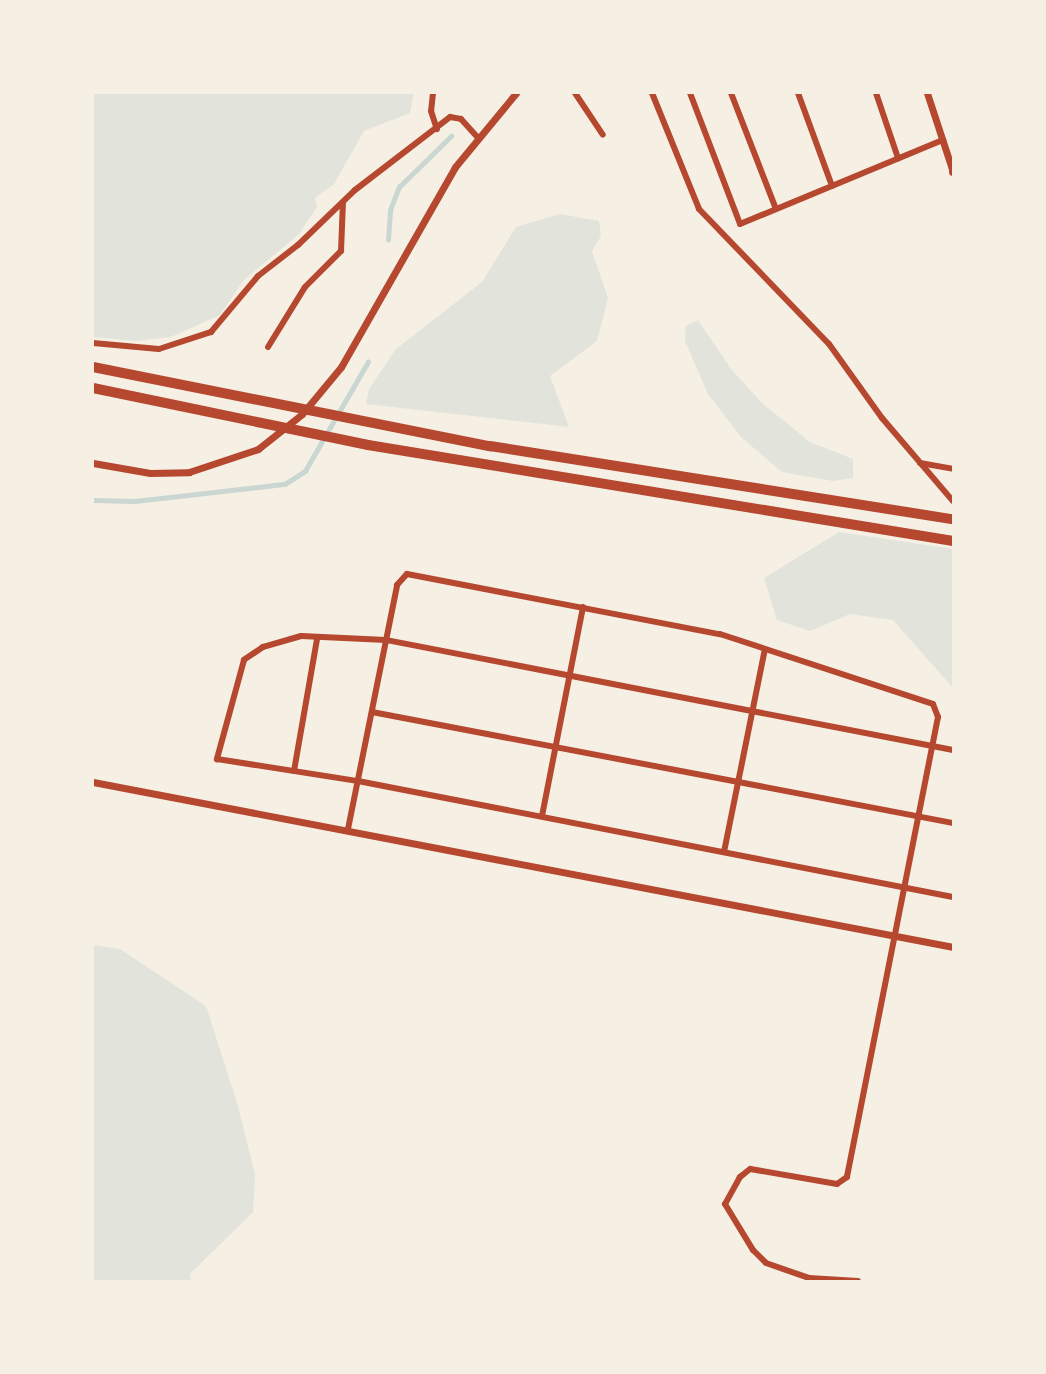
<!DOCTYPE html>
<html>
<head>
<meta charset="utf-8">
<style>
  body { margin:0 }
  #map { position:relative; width:1046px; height:1374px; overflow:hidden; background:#f6efe4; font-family:Barlow,sans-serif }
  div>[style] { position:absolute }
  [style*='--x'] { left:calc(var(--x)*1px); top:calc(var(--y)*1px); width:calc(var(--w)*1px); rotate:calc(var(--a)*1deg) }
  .green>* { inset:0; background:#e2e4dc }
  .stream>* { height:4.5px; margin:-2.25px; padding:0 2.25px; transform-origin:2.25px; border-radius:2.25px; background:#c9d6d2 }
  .minor>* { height:6px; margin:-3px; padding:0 3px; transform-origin:3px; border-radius:3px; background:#b5482f }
  .tertiary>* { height:7px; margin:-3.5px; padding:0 3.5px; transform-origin:3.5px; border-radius:3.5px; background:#b5482f }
  .secondary>* { height:8px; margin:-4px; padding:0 4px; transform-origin:4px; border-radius:4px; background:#b5482f }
  .motorway>* { height:10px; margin:-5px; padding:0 5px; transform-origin:5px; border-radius:5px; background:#b5482f }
  span { translate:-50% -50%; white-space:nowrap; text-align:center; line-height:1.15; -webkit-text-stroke:6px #f6efe4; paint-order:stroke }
  .frame { position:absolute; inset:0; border:94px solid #f6efe4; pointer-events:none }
</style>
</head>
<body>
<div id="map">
  <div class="green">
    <div style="clip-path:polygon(93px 93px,414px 93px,410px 113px,364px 131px,334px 184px,315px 198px,317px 207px,299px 234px,243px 281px,220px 315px,171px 337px,136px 341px,93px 337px)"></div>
    <div style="clip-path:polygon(560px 214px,599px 221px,601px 236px,592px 251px,608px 298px,597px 341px,550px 376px,569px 427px,366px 404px,369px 389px,396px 349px,482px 282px,516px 227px)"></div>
    <div style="clip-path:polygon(698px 320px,731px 369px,763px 404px,810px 442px,853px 459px,853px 478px,833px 481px,782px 472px,741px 437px,708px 394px,685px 341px,686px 326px)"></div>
    <div style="clip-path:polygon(839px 532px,953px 549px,953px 688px,893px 620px,850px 614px,810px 631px,777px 620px,764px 578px)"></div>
    <div style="clip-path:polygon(93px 945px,120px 949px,206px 1006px,238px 1106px,255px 1175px,253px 1212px,190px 1274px,191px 1281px,93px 1281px)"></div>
  </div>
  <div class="stream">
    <div style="--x:388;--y:240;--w:30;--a:-86"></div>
    <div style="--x:390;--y:210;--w:25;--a:-69"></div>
    <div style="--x:399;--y:187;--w:73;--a:-44.4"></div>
    <div style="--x:93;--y:500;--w:42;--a:1.4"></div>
    <div style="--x:135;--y:501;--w:151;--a:-6.5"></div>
    <div style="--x:285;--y:484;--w:24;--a:-33"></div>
    <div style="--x:305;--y:471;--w:126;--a:-60"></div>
  </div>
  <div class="minor">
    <div style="--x:433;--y:93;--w:18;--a:96"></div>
    <div style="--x:431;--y:111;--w:19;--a:72"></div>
    <div style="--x:575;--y:93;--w:50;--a:56.3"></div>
    <div style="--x:652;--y:93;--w:125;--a:67.9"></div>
    <div style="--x:699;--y:209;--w:187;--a:46.1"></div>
    <div style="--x:829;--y:344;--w:91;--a:54.4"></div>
    <div style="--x:882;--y:418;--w:109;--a:49.5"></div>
    <div style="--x:690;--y:93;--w:140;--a:69.1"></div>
    <div style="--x:740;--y:224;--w:220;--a:-22.5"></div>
    <div style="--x:731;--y:93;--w:124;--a:68.8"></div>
    <div style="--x:798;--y:93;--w:99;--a:69.9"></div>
    <div style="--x:876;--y:93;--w:69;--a:71.3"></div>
    <div style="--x:93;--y:343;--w:66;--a:5.2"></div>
    <div style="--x:159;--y:349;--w:55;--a:-18.1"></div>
    <div style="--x:211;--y:332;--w:73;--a:-50"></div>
    <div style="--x:258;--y:276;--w:51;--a:-37.8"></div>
    <div style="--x:298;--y:245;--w:79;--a:-44"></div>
    <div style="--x:355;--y:190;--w:120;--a:-37.5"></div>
    <div style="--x:450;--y:117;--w:11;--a:10"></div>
    <div style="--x:461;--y:119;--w:24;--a:48"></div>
    <div style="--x:268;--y:347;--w:70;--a:-58.3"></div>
    <div style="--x:305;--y:287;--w:51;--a:-45"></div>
    <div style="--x:341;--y:251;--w:49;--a:-87.7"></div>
    <div style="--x:920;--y:463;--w:34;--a:10"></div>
    <div style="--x:372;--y:712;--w:592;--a:10.82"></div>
    <div style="--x:953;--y:750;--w:578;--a:-169.02"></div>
    <div style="--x:386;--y:640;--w:85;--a:-177.3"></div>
    <div style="--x:301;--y:636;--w:40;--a:164"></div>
    <div style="--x:263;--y:647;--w:23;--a:146"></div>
    <div style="--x:244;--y:660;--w:103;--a:105.3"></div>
    <div style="--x:217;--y:759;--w:143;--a:8.9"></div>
    <div style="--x:358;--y:781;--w:606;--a:11.03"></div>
    <div style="--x:294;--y:771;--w:134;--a:-80.1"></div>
    <div style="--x:542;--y:816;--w:213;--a:-78.9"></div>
    <div style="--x:348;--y:829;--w:249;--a:-78.6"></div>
    <div style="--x:397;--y:585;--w:15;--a:-48"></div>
    <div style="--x:407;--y:574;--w:319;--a:10.9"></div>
    <div style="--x:720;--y:634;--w:224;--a:18.2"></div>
    <div style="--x:933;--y:704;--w:14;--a:69"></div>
    <div style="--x:938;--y:717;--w:469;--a:101.2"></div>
    <div style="--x:847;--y:1177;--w:12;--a:145"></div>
    <div style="--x:837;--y:1184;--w:88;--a:-170.2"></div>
    <div style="--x:750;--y:1169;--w:13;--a:141"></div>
    <div style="--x:740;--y:1177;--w:31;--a:119"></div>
    <div style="--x:725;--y:1204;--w:54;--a:58.7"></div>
    <div style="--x:753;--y:1250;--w:18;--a:45"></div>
    <div style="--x:766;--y:1263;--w:46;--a:19.2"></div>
    <div style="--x:809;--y:1278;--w:49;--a:3.5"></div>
    <div style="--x:724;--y:852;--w:207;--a:-78.6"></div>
  </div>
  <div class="tertiary">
    <div style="--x:927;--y:93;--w:80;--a:71.8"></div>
    <div style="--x:93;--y:463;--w:58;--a:10"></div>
    <div style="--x:150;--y:473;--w:39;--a:-1"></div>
    <div style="--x:189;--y:472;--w:73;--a:-18.4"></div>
    <div style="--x:258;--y:449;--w:56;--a:-38.5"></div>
    <div style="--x:302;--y:414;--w:61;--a:-50.3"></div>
    <div style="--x:341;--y:367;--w:230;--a:-60.3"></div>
    <div style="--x:455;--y:167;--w:96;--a:-50.5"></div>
    <div style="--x:93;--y:782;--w:876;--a:10.86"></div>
  </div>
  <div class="secondary">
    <div style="--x:953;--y:168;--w:4;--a:90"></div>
  </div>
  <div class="motorway">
    <div style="--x:93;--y:367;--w:405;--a:11.3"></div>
    <div style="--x:490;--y:446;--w:469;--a:9"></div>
    <div style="--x:93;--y:388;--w:281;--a:11.7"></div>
    <div style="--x:368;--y:445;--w:593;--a:9.32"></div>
  </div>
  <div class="frame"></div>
</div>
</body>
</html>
